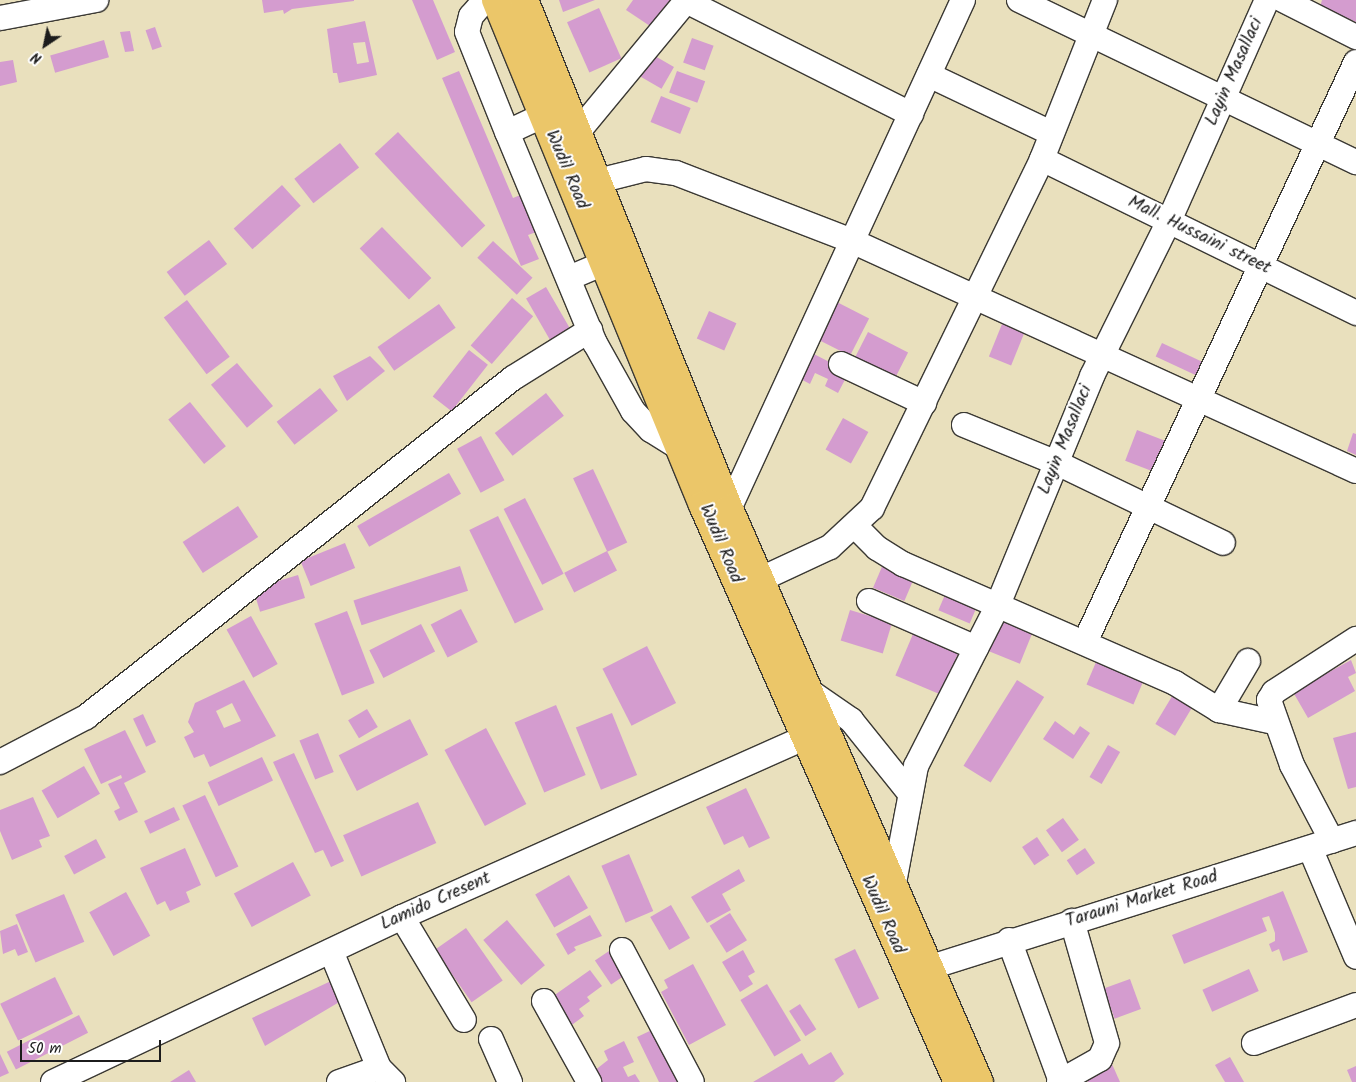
<!DOCTYPE html>
<html>
<head>
<meta charset="utf-8">
<style>
  body { margin:0 }
  #map { position:relative; width:1356px; height:1082px; overflow:hidden; background:#e9e0bd; font-family:Kalam,sans-serif }
  div>[style] { position:absolute }
  [style*='--x'] { left:calc(var(--x)*1px); top:calc(var(--y)*1px); width:calc(var(--w)*1px); rotate:calc(var(--a)*1deg) }
  .building>* { inset:0; background:#d49ccf; transform-origin:0 0 }
  .roads { filter:drop-shadow(1px 0 #3b3934) drop-shadow(-1px 0 #3b3934) drop-shadow(0 1px #3b3934) drop-shadow(0 -1px #3b3934) }
  .minor>* { height:24px; margin:-12px; padding:0 12px; transform-origin:12px; border-radius:12px; background:#fff }
  .major>* { height:28px; margin:-14px; padding:0 14px; transform-origin:14px; border-radius:14px; background:#ebc669 }
  span { translate:-50% -50%; white-space:nowrap; text-align:center; line-height:1.15; -webkit-text-stroke:4px #fff; paint-order:stroke }
  .street-label { font-size:18px; color:#1c1c1c }
  .north { position:absolute; left:20px; top:20px; width:50px; height:50px; -webkit-text-stroke:4px #fff; paint-order:stroke; rotate:214deg; font-size:14px; font-weight:700; line-height:20px; text-align:center; color:#1c1c1c }
  .north::after { content:''; display:block; margin:auto; width:18px; height:22px; background:#1c1c1c; clip-path:polygon(50% 0,100% 100%,50% 72%,0 100%) }
  .scale { position:absolute; left:20px; top:1040px; width:141px; height:22px; box-sizing:border-box; border:2px solid #1c1c1c; border-top:0; padding-left:6px; font-size:15px; line-height:18px; white-space:nowrap; color:#1c1c1c; -webkit-text-stroke:4px #fff; paint-order:stroke }
</style>
</head>
<body>
<div id="map">
  <div class="building">
    <div style="clip-path:polygon(262px 0,354px 0,354px 1px,292px 9px,284px 14px,283px 10px,264px 13px)"></div>
    <div style="clip-path:polygon(412px 0,433px 0,455px 52px,437px 60px)"></div>
    <div style="clip-path:polygon(559px 0,595px 0,563px 12px)"></div>
    <div style="clip-path:polygon(633px 0,673px 0,653px 28px,626px 10px)"></div>
    <div style="clip-path:polygon(1322px 0,1356px 0,1356px 22px,1320px 7px)"></div>
    <div style="left:599px;top:8px;width:55px;height:35px;rotate:66deg"></div>
    <div style="clip-path:polygon(evenodd,365px 21px,377px 75px,339px 83px,337px 73px,333px 73px,327px 29px,365px 21px,365px 42px,369px 62px,357px 64px,353px 43px,365px 42px)"></div>
    <div style="left:155px;top:27px;width:21px;height:10px;rotate:71deg"></div>
    <div style="clip-path:polygon(130px 31px,134px 51px,125px 52px,120px 32px)"></div>
    <div style="left:692px;top:38px;width:23px;height:26px;rotate:20deg"></div>
    <div style="left:104px;top:40px;width:18px;height:56px;rotate:74deg"></div>
    <div style="left:648px;top:52px;width:30px;height:25px;rotate:30deg"></div>
    <div style="clip-path:polygon(13px 60px,17px 82px,0 86px,0 62px)"></div>
    <div style="clip-path:polygon(459px 71px,513px 198px,523px 194px,539px 231px,528px 235px,539px 259px,521px 266px,442px 78px)"></div>
    <div style="left:677px;top:71px;width:30px;height:23px;rotate:20deg"></div>
    <div style="left:661px;top:96px;width:32px;height:28px;rotate:22deg"></div>
    <div style="left:398px;top:132px;width:128px;height:32px;rotate:47deg"></div>
    <div style="left:340px;top:143px;width:31px;height:58px;rotate:52deg"></div>
    <div style="left:282px;top:185px;width:28px;height:65px;rotate:48deg"></div>
    <div style="left:382px;top:227px;width:71px;height:31px;rotate:46deg"></div>
    <div style="left:209px;top:240px;width:30px;height:53px;rotate:53deg"></div>
    <div style="left:493px;top:241px;width:54px;height:23px;rotate:43deg"></div>
    <div style="left:546px;top:287px;width:56px;height:23px;rotate:60deg"></div>
    <div style="left:512px;top:298px;width:28px;height:63px;rotate:41deg"></div>
    <div style="left:829px;top:298px;width:45px;height:42px;rotate:27deg"></div>
    <div style="left:187px;top:300px;width:71px;height:29px;rotate:53deg"></div>
    <div style="left:439px;top:304px;width:29px;height:75px;rotate:55deg"></div>
    <div style="left:709px;top:311px;width:30px;height:30px;rotate:24deg"></div>
    <div style="left:1002px;top:324px;width:24px;height:35px;rotate:22deg"></div>
    <div style="left:868px;top:332px;width:45px;height:28px;rotate:27deg"></div>
    <div style="left:1162px;top:343px;width:45px;height:15px;rotate:25deg"></div>
    <div style="left:469px;top:350px;width:24px;height:59px;rotate:38deg"></div>
    <div style="clip-path:polygon(808px 351px,849px 372px,838px 393px,825px 386px,828px 379px,815px 373px,810px 384px,795px 376px)"></div>
    <div style="clip-path:polygon(370px 356px,385px 371px,347px 401px,333px 376px)"></div>
    <div style="left:237px;top:363px;width:56px;height:34px;rotate:50deg"></div>
    <div style="left:320px;top:388px;width:29px;height:55px;rotate:52deg"></div>
    <div style="left:546px;top:393px;width:29px;height:65px;rotate:52deg"></div>
    <div style="left:190px;top:402px;width:57px;height:28px;rotate:51deg"></div>
    <div style="left:843px;top:418px;width:29px;height:36px;rotate:29deg"></div>
    <div style="left:1137px;top:430px;width:30px;height:33px;rotate:21deg"></div>
    <div style="clip-path:polygon(1353px 433px,1356px 434px,1356px 455px,1347px 451px)"></div>
    <div style="left:481px;top:436px;width:50px;height:27px;rotate:62deg"></div>
    <div style="left:593px;top:469px;width:81px;height:22px;rotate:65deg"></div>
    <div style="left:449px;top:473px;width:24px;height:106px;rotate:60deg"></div>
    <div style="left:525px;top:498px;width:85px;height:24px;rotate:63deg"></div>
    <div style="left:238px;top:506px;width:37px;height:66px;rotate:57deg"></div>
    <div style="left:498px;top:516px;width:104px;height:32px;rotate:64deg"></div>
    <div style="left:345px;top:543px;width:27px;height:48px;rotate:68deg"></div>
    <div style="left:607px;top:551px;width:22px;height:48px;rotate:63deg"></div>
    <div style="left:884px;top:562px;width:34px;height:28px;rotate:23deg"></div>
    <div style="left:460px;top:566px;width:26px;height:112px;rotate:72deg"></div>
    <div style="left:298px;top:575px;width:24px;height:47px;rotate:73deg"></div>
    <div style="left:947px;top:590px;width:34px;height:22px;rotate:23deg"></div>
    <div style="left:461px;top:609px;width:37px;height:34px;rotate:63deg"></div>
    <div style="left:850px;top:610px;width:44px;height:32px;rotate:17deg"></div>
    <div style="left:347px;top:611px;width:77px;height:35px;rotate:69deg"></div>
    <div style="left:251px;top:616px;width:55px;height:28px;rotate:61deg"></div>
    <div style="left:997px;top:619px;width:38px;height:33px;rotate:22deg"></div>
    <div style="left:421px;top:624px;width:31px;height:58px;rotate:63deg"></div>
    <div style="left:913px;top:634px;width:49px;height:45px;rotate:23deg"></div>
    <div style="left:647px;top:646px;width:64px;height:50px;rotate:63deg"></div>
    <div style="left:1099px;top:655px;width:51px;height:32px;rotate:23deg"></div>
    <div style="clip-path:polygon(1351px 660px,1356px 673px,1348px 677px,1355px 691px,1308px 718px,1293px 692px)"></div>
    <div style="clip-path:polygon(evenodd,244px 680px,276px 736px,210px 767px,204px 754px,194px 758px,184px 737px,194px 732px,188px 722px,195px 703px,244px 680px,232px 703px,241px 721px,224px 728px,216px 711px,232px 703px)"></div>
    <div style="left:1017px;top:680px;width:32px;height:101px;rotate:32deg"></div>
    <div style="left:1177px;top:688px;width:23px;height:42px;rotate:31deg"></div>
    <div style="left:556px;top:705px;width:76px;height:45px;rotate:67deg"></div>
    <div style="left:367px;top:709px;width:21px;height:22px;rotate:59deg"></div>
    <div style="left:612px;top:713px;width:67px;height:39px;rotate:68deg"></div>
    <div style="left:143px;top:714px;width:31px;height:11px;rotate:65deg"></div>
    <div style="left:410px;top:719px;width:40px;height:80px;rotate:63deg"></div>
    <div style="clip-path:polygon(1055px 721px,1074px 735px,1080px 726px,1090px 733px,1073px 759px,1043px 739px)"></div>
    <div style="left:486px;top:728px;width:86px;height:47px;rotate:62deg"></div>
    <div style="clip-path:polygon(125px 730px,146px 772px,124px 783px,138px 812px,119px 821px,114px 811px,120px 808px,108px 784px,122px 778px,121px 775px,101px 784px,84px 749px)"></div>
    <div style="clip-path:polygon(1356px 732px,1356px 787px,1348px 789px,1333px 738px)"></div>
    <div style="left:318px;top:733px;width:42px;height:20px;rotate:68deg"></div>
    <div style="left:1108px;top:745px;width:14px;height:37px;rotate:30deg"></div>
    <div style="clip-path:polygon(294px 753px,344px 861px,331px 867px,323px 850px,315px 853px,273px 762px)"></div>
    <div style="left:262px;top:757px;width:26px;height:60px;rotate:65deg"></div>
    <div style="left:84px;top:766px;width:32px;height:49px;rotate:60deg"></div>
    <div style="clip-path:polygon(746px 788px,770px 838px,749px 848px,743px 836px,724px 845px,706px 807px)"></div>
    <div style="left:205px;top:795px;width:79px;height:25px;rotate:65deg"></div>
    <div style="clip-path:polygon(33px 797px,50px 836px,39px 840px,42px 847px,12px 860px,0 831px,0 810px)"></div>
    <div style="left:418px;top:802px;width:45px;height:82px;rotate:66deg"></div>
    <div style="left:174px;top:807px;width:14px;height:33px;rotate:65deg"></div>
    <div style="left:1063px;top:818px;width:27px;height:21px;rotate:54deg"></div>
    <div style="left:1037px;top:837px;width:22px;height:18px;rotate:56deg"></div>
    <div style="left:96px;top:839px;width:21px;height:36px;rotate:62deg"></div>
    <div style="clip-path:polygon(185px 848px,201px 885px,186px 892px,190px 902px,170px 911px,165px 901px,157px 905px,140px 868px)"></div>
    <div style="left:1085px;top:848px;width:18px;height:22px;rotate:56deg"></div>
    <div style="left:629px;top:854px;width:62px;height:30px;rotate:67deg"></div>
    <div style="left:293px;top:862px;width:38px;height:67px;rotate:62deg"></div>
    <div style="clip-path:polygon(739px 869px,745px 881px,722px 894px,731px 910px,707px 923px,691px 897px)"></div>
    <div style="left:569px;top:875px;width:38px;height:39px;rotate:60deg"></div>
    <div style="clip-path:polygon(1283px 891px,1308px 952px,1283px 961px,1279px 949px,1272px 952px,1269px 944px,1275px 941px,1275px 933px,1269px 916px,1262px 918px,1267px 931px,1184px 964px,1172px 935px)"></div>
    <div style="left:126px;top:892px;width:50px;height:42px;rotate:61deg"></div>
    <div style="left:64px;top:894px;width:52px;height:53px;rotate:67deg"></div>
    <div style="left:671px;top:905px;width:38px;height:24px;rotate:60deg"></div>
    <div style="left:730px;top:913px;width:32px;height:24px;rotate:58deg"></div>
    <div style="clip-path:polygon(590px 915px,602px 936px,574px 947px,576px 950px,568px 955px,556px 934px)"></div>
    <div style="left:507px;top:920px;width:59px;height:31px;rotate:50deg"></div>
    <div style="clip-path:polygon(17px 924px,28px 952px,18px 956px,15px 949px,3px 954px,0 931px)"></div>
    <div style="left:466px;top:928px;width:64px;height:38px;rotate:55deg"></div>
    <div style="left:855px;top:949px;width:55px;height:23px;rotate:64deg"></div>
    <div style="clip-path:polygon(743px 950px,755px 972px,748px 976px,753px 984px,740px 992px,722px 962px)"></div>
    <div style="left:609px;top:951px;width:29px;height:17px;rotate:56deg"></div>
    <div style="clip-path:polygon(693px 964px,726px 1025px,689px 1045px,661px 992px,668px 988px,664px 980px)"></div>
    <div style="left:1249px;top:969px;width:24px;height:51px;rotate:66deg"></div>
    <div style="clip-path:polygon(590px 970px,602px 986px,587px 997px,590px 1001px,579px 1009px,584px 1016px,569px 1027px,549px 999px)"></div>
    <div style="left:55px;top:977px;width:41px;height:61px;rotate:64deg"></div>
    <div style="left:1130px;top:979px;width:32px;height:28px;rotate:70deg"></div>
    <div style="clip-path:polygon(331px 981px,341px 1001px,265px 1046px,252px 1018px)"></div>
    <div style="left:767px;top:984px;width:66px;height:31px;rotate:59deg"></div>
    <div style="left:800px;top:1004px;width:30px;height:13px;rotate:57deg"></div>
    <div style="left:79px;top:1015px;width:20px;height:81px;rotate:63deg"></div>
    <div style="clip-path:polygon(654px 1029px,680px 1082px,659px 1082px,637px 1037px)"></div>
    <div style="clip-path:polygon(624px 1041px,634px 1062px,623px 1067px,628px 1077px,635px 1074px,640px 1082px,599px 1082px,594px 1071px,608px 1060px,604px 1051px)"></div>
    <div style="clip-path:polygon(831px 1052px,844px 1074px,834px 1082px,753px 1082px,802px 1053px,809px 1065px)"></div>
    <div style="clip-path:polygon(0 1054px,9px 1073px,0 1077px)"></div>
    <div style="clip-path:polygon(1230px 1057px,1244px 1082px,1225px 1082px,1215px 1065px)"></div>
    <div style="clip-path:polygon(1112px 1064px,1120px 1082px,1088px 1082px,1085px 1076px)"></div>
    <div style="clip-path:polygon(1356px 1066px,1356px 1082px,1352px 1082px,1347px 1070px)"></div>
    <div style="clip-path:polygon(189px 1070px,196px 1082px,170px 1082px)"></div>
  </div>
  <div class="roads">
    <div class="minor">
      <div style="--x:485;--y:0;--w:21;--a:131"></div>
      <div style="--x:471;--y:16;--w:16;--a:104"></div>
      <div style="--x:467;--y:32;--w:108;--a:68.2"></div>
      <div style="--x:1019;--y:0;--w:374;--a:25.7"></div>
      <div style="--x:1283;--y:0;--w:82;--a:26.9"></div>
      <div style="--x:686;--y:1;--w:252;--a:26.7"></div>
      <div style="--x:0;--y:18;--w:98;--a:-10.6"></div>
      <div style="--x:929;--y:75;--w:135;--a:25.4"></div>
      <div style="--x:542;--y:116;--w:38;--a:155"></div>
      <div style="--x:507;--y:132;--w:229;--a:67.4"></div>
      <div style="--x:595;--y:343;--w:78;--a:60.8"></div>
      <div style="--x:633;--y:411;--w:26;--a:47"></div>
      <div style="--x:651;--y:430;--w:34;--a:32"></div>
      <div style="--x:577;--y:133;--w:173;--a:-50.4"></div>
      <div style="--x:1042;--y:159;--w:350;--a:26.1"></div>
      <div style="--x:598;--y:181;--w:49;--a:-14"></div>
      <div style="--x:646;--y:169;--w:30;--a:8"></div>
      <div style="--x:676;--y:173;--w:189;--a:21.1"></div>
      <div style="--x:852;--y:241;--w:554;--a:24.53"></div>
      <div style="--x:569;--y:278;--w:39;--a:-23"></div>
      <div style="--x:841;--y:364;--w:92;--a:25.2"></div>
      <div style="--x:964;--y:425;--w:100;--a:22.2"></div>
      <div style="--x:1057;--y:463;--w:184;--a:25.7"></div>
      <div style="--x:729;--y:509;--w:560;--a:-65.31"></div>
      <div style="--x:855;--y:526;--w:31;--a:45"></div>
      <div style="--x:877;--y:548;--w:31;--a:32"></div>
      <div style="--x:903;--y:564;--w:297;--a:23.6"></div>
      <div style="--x:1175;--y:683;--w:52;--a:31.5"></div>
      <div style="--x:1219;--y:710;--w:56;--a:12.3"></div>
      <div style="--x:759;--y:580;--w:78;--a:-24.9"></div>
      <div style="--x:830;--y:547;--w:57;--a:-42.9"></div>
      <div style="--x:872;--y:508;--w:388;--a:-64"></div>
      <div style="--x:1042;--y:159;--w:171;--a:-68.4"></div>
      <div style="--x:869;--y:601;--w:117;--a:23.7"></div>
      <div style="--x:1085;--y:642;--w:640;--a:-64.96"></div>
      <div style="--x:806;--y:689;--w:55;--a:34.6"></div>
      <div style="--x:851;--y:720;--w:91;--a:51.2"></div>
      <div style="--x:1219;--y:710;--w:57;--a:-59.4"></div>
      <div style="--x:0;--y:762;--w:97;--a:-27.6"></div>
      <div style="--x:86;--y:717;--w:545;--a:-38.45"></div>
      <div style="--x:513;--y:378;--w:91;--a:-31.9"></div>
      <div style="--x:1332;--y:841;--w:86;--a:-117.8"></div>
      <div style="--x:1292;--y:765;--w:69;--a:-109.5"></div>
      <div style="--x:1269;--y:700;--w:9;--a:-58"></div>
      <div style="--x:1274;--y:692;--w:98;--a:-32.9"></div>
      <div style="--x:1310;--y:848;--w:118;--a:67.1"></div>
      <div style="--x:893;--y:888;--w:124;--a:-79.3"></div>
      <div style="--x:916;--y:766;--w:178;--a:-63"></div>
      <div style="--x:997;--y:607;--w:250;--a:-67.6"></div>
      <div style="--x:1092;--y:376;--w:173;--a:-63.6"></div>
      <div style="--x:1169;--y:221;--w:242;--a:-66.1"></div>
      <div style="--x:402;--y:917;--w:120;--a:59"></div>
      <div style="--x:1009;--y:940;--w:150;--a:69.8"></div>
      <div style="--x:622;--y:950;--w:149;--a:62.1"></div>
      <div style="--x:331;--y:951;--w:126;--a:67.7"></div>
      <div style="--x:912;--y:973;--w:466;--a:-17.5"></div>
      <div style="--x:544;--y:1001;--w:93;--a:60.9"></div>
      <div style="--x:491;--y:1039;--w:47;--a:66.2"></div>
      <div style="--x:1254;--y:1043;--w:109;--a:-20.4"></div>
      <div style="--x:53;--y:1082;--w:386;--a:-25.3"></div>
      <div style="--x:402;--y:917;--w:460;--a:-24"></div>
      <div style="--x:339;--y:1082;--w:42;--a:-19.3"></div>
      <div style="--x:379;--y:1068;--w:20;--a:45"></div>
      <div style="--x:1059;--y:1082;--w:47;--a:-29.3"></div>
      <div style="--x:1100;--y:1059;--w:17;--a:-66"></div>
      <div style="--x:1107;--y:1043;--w:127;--a:-106"></div>
    </div>
    <div class="major">
      <div style="--x:496;--y:0;--w:546;--a:67.71"></div>
      <div style="--x:703;--y:505;--w:631;--a:66.16"></div>
      <div style="--x:524;--y:0;--w:549;--a:68.06"></div>
      <div style="--x:729;--y:509;--w:625;--a:66.43"></div>
    </div>
  </div>
  <div class="street-label">
    <span style="left:1235px;top:72px;rotate:-66deg">Layin Masallaci</span>
    <span style="left:566px;top:170px;rotate:67deg">Wudil Road</span>
    <span style="left:1199px;top:236px;rotate:26deg">Mall. Hussaini street</span>
    <span style="left:1066px;top:440px;rotate:-68deg">Layin Masallaci</span>
    <span style="left:720px;top:544px;rotate:67deg">Wudil Road</span>
    <span style="left:1142px;top:900px;rotate:-17deg">Tarauni Market Road</span>
    <span style="left:436px;top:902px;rotate:-24deg">Lamido Cresent</span>
    <span style="left:882px;top:915px;rotate:66deg">Wudil Road</span>
  </div>
  <div class="north">N</div>
  <div class="scale">50 m</div>
</div>
</body>
</html>
